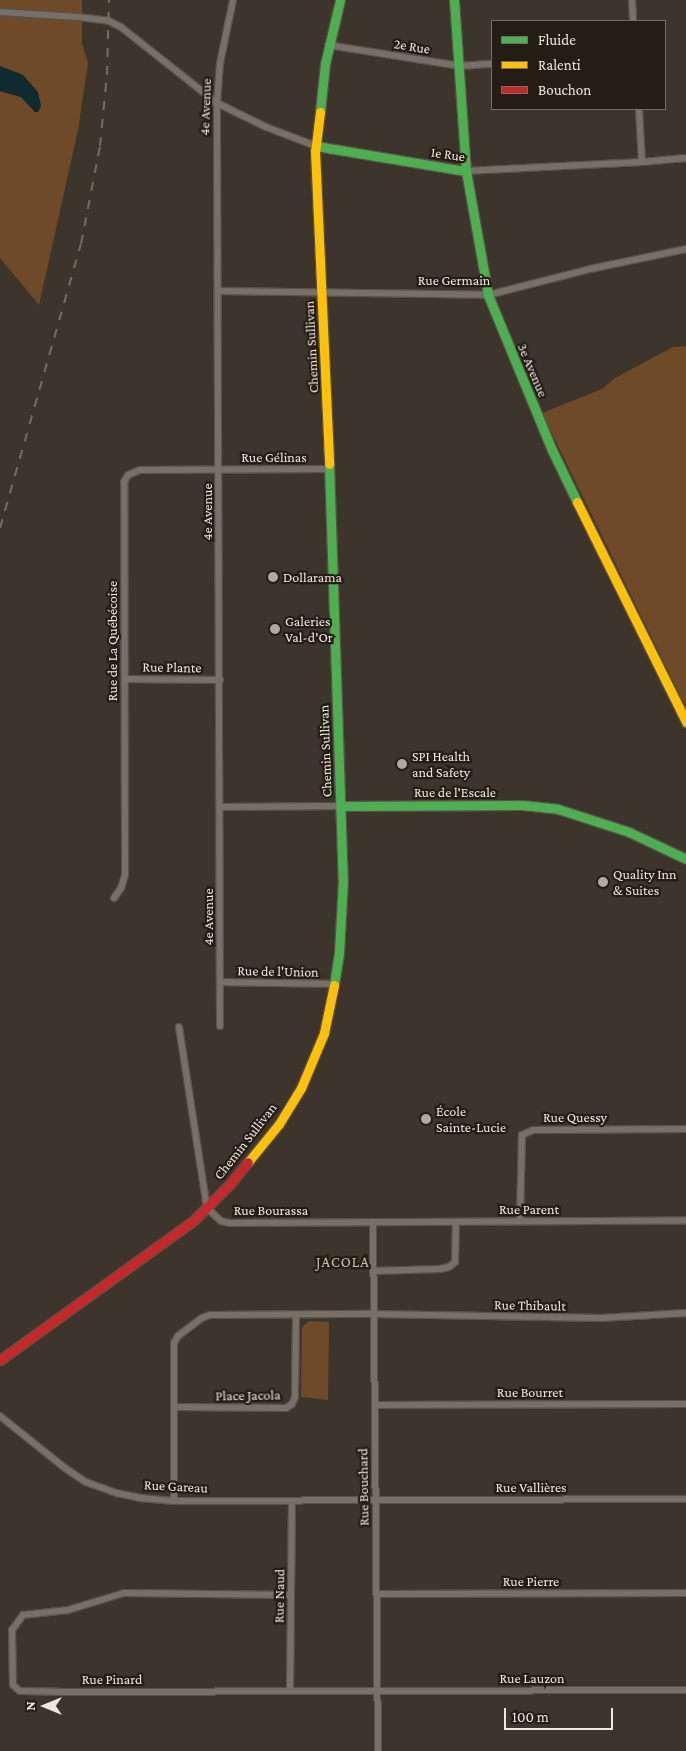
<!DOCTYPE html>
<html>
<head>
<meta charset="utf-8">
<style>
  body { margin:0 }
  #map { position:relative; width:686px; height:1751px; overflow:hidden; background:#3d342c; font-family:"Crimson Pro",serif }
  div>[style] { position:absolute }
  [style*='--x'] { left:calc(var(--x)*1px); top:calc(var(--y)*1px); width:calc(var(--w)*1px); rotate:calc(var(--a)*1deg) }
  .green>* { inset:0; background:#6f4a28 }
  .water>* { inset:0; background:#0f2b2e }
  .roads { filter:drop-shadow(1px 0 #59514a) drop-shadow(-1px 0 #59514a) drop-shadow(0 1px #59514a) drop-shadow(0 -1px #59514a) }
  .street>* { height:6px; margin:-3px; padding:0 3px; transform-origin:3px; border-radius:3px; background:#777068 }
  .fast>* { height:9px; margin:-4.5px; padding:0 4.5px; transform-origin:4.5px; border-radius:4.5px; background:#4caf50 }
  .slow>* { height:9px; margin:-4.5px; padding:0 4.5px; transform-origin:4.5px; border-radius:4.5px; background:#ffc107 }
  .jam>* { height:9px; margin:-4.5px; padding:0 4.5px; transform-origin:4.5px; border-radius:4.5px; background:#c62828 }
  .rail>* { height:2px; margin-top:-1px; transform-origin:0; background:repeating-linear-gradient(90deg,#746c67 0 9px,transparent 0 18px) }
  .dots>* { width:14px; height:14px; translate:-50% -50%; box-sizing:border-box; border:2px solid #241d16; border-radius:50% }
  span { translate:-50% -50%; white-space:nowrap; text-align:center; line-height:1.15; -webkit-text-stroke:4.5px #241d16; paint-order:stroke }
  .street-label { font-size:14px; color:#f1e6dd }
  .poi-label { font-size:14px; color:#f1e6dd }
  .left { translate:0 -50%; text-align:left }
  .neighbourhood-label { font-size:15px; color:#cfbaa9; letter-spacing:1px }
  .legend { position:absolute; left:491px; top:20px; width:175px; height:90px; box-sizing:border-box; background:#241d16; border:1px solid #766d66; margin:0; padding:6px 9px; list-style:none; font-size:15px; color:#f1e6dd }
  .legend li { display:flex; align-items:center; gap:10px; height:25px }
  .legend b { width:25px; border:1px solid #766d66 }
  .north { position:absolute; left:20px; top:1681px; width:50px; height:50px; -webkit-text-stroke:4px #241d16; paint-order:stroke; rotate:270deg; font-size:14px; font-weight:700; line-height:20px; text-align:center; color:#f1e6dd }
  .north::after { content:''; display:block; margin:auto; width:18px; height:22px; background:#f1e6dd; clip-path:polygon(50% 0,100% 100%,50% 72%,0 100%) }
  .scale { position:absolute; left:504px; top:1708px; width:109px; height:22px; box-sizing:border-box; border:2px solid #f1e6dd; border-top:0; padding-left:6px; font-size:15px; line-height:18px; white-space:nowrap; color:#f1e6dd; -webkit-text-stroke:4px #241d16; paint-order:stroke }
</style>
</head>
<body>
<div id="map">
  <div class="green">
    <div style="clip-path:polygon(0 0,82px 0,82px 43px,88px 63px,78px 130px,39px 305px,0 258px,0 91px,21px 97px,35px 112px,23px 75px,0 66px)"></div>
    <div style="clip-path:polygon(686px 346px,686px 708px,542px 413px,602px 389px,615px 378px,673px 347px)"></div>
    <div style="clip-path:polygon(309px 1321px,329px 1322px,328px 1400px,301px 1397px,302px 1327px)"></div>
  </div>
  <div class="water">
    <div style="clip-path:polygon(0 66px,23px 75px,38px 92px,41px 106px,38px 112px,35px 112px,21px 97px,0 91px)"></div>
  </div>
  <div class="roads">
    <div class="street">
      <div style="--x:632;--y:0;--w:21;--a:87"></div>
      <div style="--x:0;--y:12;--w:78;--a:3.7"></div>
      <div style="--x:78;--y:17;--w:31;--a:7"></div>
      <div style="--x:109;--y:21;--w:13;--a:27"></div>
      <div style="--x:121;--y:27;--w:122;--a:38.4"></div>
      <div style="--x:217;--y:103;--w:55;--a:26.1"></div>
      <div style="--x:266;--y:127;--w:53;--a:20.8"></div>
      <div style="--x:328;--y:45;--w:134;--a:9"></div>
      <div style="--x:460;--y:66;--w:32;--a:-4"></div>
      <div style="--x:639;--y:109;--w:53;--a:86.8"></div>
      <div style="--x:466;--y:171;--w:176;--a:-2.9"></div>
      <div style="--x:642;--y:162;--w:44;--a:-5.2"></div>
      <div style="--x:218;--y:291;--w:270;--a:0.8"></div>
      <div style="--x:488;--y:295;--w:105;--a:-14.3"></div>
      <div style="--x:590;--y:269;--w:98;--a:-11.8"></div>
      <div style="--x:125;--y:679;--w:95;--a:0.6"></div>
      <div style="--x:221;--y:807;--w:120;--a:-0.5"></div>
      <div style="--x:114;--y:898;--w:12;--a:-55"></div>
      <div style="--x:121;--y:888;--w:14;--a:-73"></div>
      <div style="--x:125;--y:875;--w:393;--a:-90.1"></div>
      <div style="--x:124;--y:482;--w:8;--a:-60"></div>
      <div style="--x:128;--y:475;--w:13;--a:-23"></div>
      <div style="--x:140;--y:470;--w:189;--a:-0.3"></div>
      <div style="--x:220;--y:982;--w:115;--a:1"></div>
      <div style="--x:220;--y:1026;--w:923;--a:-90.19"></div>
      <div style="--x:217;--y:103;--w:40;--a:-85.7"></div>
      <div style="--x:220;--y:63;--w:64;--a:-78.3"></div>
      <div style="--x:179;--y:1027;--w:183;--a:81.2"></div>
      <div style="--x:207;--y:1208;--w:19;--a:43"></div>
      <div style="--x:221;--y:1221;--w:9;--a:13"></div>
      <div style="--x:230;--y:1223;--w:456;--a:-0.3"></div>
      <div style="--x:520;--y:1221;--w:86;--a:-88.7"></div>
      <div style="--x:522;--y:1135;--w:12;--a:-24"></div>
      <div style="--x:533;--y:1130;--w:153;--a:-0.4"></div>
      <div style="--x:373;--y:1222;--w:529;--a:89.46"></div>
      <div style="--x:373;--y:1271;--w:67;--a:-1.7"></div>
      <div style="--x:440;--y:1269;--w:9;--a:-13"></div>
      <div style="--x:449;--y:1267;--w:8;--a:-40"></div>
      <div style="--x:455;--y:1262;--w:40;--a:-88.6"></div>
      <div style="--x:375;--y:1405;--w:311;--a:-0.2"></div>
      <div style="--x:175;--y:1407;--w:111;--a:0.5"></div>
      <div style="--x:286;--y:1408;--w:7;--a:-34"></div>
      <div style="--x:292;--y:1404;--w:8;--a:-67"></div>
      <div style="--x:295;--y:1397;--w:81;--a:-89.3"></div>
      <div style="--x:0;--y:1416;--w:83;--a:38.7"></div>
      <div style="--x:65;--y:1468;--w:25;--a:34"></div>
      <div style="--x:86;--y:1482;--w:33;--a:20"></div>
      <div style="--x:117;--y:1493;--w:24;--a:12"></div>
      <div style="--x:140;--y:1498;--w:34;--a:5"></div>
      <div style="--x:174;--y:1501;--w:512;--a:-0.22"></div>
      <div style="--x:174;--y:1501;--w:158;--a:-90"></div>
      <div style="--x:174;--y:1343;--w:8;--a:-60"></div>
      <div style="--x:178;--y:1336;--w:30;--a:-37"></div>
      <div style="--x:202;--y:1318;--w:9;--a:-21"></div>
      <div style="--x:210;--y:1315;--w:163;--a:-0.4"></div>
      <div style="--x:373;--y:1314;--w:228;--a:1"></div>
      <div style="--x:601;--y:1318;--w:85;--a:-3.4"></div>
      <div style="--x:377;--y:1594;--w:309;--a:-0.2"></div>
      <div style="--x:291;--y:1595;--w:167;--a:-179.3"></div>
      <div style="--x:124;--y:1593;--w:59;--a:163.1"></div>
      <div style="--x:68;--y:1610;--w:45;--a:173.7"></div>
      <div style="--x:23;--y:1615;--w:19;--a:126"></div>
      <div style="--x:12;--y:1630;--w:55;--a:89"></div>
      <div style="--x:13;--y:1685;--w:9;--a:41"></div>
      <div style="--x:20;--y:1691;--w:39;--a:1"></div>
      <div style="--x:59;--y:1692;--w:627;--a:-0.18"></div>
      <div style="--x:290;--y:1691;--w:190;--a:-89.4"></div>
    </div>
    <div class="fast">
      <div style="--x:454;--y:0;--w:171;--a:86"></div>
      <div style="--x:466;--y:171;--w:126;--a:79.9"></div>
      <div style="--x:488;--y:295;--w:168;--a:67.6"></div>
      <div style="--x:552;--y:450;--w:58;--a:64.3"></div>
      <div style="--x:320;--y:112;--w:48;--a:-84.1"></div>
      <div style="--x:325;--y:64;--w:66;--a:-76.8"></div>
      <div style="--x:316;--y:146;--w:152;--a:9.5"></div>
      <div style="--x:329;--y:464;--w:415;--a:88.1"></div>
      <div style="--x:343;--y:879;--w:74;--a:93.1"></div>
      <div style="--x:339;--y:953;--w:32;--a:99"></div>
      <div style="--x:341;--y:806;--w:181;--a:-0.3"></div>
      <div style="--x:522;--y:805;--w:36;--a:6"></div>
      <div style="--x:558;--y:809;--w:75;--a:17.9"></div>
      <div style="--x:629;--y:832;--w:63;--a:25.3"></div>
    </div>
    <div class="slow">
      <div style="--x:320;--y:112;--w:39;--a:97"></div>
      <div style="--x:315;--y:151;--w:313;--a:87.4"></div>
      <div style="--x:577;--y:502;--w:246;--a:63.6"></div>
      <div style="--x:248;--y:1162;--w:49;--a:-50.8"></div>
      <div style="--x:279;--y:1124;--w:42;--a:-58.6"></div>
      <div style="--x:301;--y:1088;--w:60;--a:-67.3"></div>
      <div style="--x:324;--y:1033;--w:49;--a:-78.2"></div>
    </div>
    <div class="jam">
      <div style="--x:0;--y:1360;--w:239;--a:-35.8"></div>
      <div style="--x:194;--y:1220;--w:51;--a:-45"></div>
      <div style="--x:230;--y:1184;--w:28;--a:-51"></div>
    </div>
  </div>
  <div class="rail">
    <div style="--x:0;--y:528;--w:295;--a:-74.1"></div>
    <div style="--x:81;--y:244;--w:100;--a:-79"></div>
    <div style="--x:100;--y:146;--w:71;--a:-84.4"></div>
    <div style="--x:107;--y:75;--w:75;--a:-88.5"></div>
  </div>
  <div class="dots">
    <div style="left:273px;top:577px;background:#b2a89f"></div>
    <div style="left:275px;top:629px;background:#b2a89f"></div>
    <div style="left:402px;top:764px;background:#b2a89f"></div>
    <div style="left:603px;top:882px;background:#b2a89f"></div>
    <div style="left:426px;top:1119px;background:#b2a89f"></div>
  </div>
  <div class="street-label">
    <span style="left:412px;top:46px;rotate:9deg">2e Rue</span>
    <span style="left:205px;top:107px;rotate:-88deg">4e Avenue</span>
    <span style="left:448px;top:154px;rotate:8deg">1e Rue</span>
    <span style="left:454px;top:280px">Rue Germain</span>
    <span style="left:311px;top:347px;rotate:-93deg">Chemin Sullivan</span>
    <span style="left:533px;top:370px;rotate:67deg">3e Avenue</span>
    <span style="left:274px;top:457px">Rue Gélinas</span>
    <span style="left:207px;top:512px;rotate:-90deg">4e Avenue</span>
    <span style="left:112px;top:641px;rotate:-90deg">Rue de La Québécoise</span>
    <span style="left:172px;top:667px;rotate:1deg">Rue Plante</span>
    <span style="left:325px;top:751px;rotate:-92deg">Chemin Sullivan</span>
    <span style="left:455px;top:792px">Rue de l'Escale</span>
    <span style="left:208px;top:917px;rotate:-90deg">4e Avenue</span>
    <span style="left:278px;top:971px;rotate:1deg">Rue de l'Union</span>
    <span style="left:575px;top:1117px">Rue Quessy</span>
    <span style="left:245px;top:1141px;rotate:-52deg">Chemin Sullivan</span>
    <span style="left:529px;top:1209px">Rue Parent</span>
    <span style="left:271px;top:1210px">Rue Bourassa</span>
    <span style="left:530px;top:1305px;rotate:1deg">Rue Thibault</span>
    <span style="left:530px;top:1392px">Rue Bourret</span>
    <span style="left:248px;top:1395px;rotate:-1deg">Place Jacola</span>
    <span style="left:176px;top:1486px;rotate:3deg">Rue Gareau</span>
    <span style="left:363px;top:1487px;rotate:-91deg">Rue Bouchard</span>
    <span style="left:531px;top:1487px">Rue Vallières</span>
    <span style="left:531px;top:1581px">Rue Pierre</span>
    <span style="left:279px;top:1596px;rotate:-89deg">Rue Naud</span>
    <span style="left:532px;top:1678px">Rue Lauzon</span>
    <span style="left:112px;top:1679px">Rue Pinard</span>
  </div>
  <div class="poi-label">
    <span class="left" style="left:283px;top:577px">Dollarama</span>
    <span class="left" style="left:285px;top:629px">Galeries<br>Val-d'Or</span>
    <span class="left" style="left:412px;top:764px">SPI Health<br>and Safety</span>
    <span class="left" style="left:613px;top:882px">Quality Inn<br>&amp; Suites</span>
    <span class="left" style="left:436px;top:1119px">École<br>Sainte-Lucie</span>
  </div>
  <div class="neighbourhood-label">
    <span style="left:343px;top:1263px">JACOLA</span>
  </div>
  <ul class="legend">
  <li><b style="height:6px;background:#4caf50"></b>Fluide</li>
  <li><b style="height:6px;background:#ffc107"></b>Ralenti</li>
  <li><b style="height:6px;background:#c62828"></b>Bouchon</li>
  </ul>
  <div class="north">N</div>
  <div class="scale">100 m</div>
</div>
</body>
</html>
